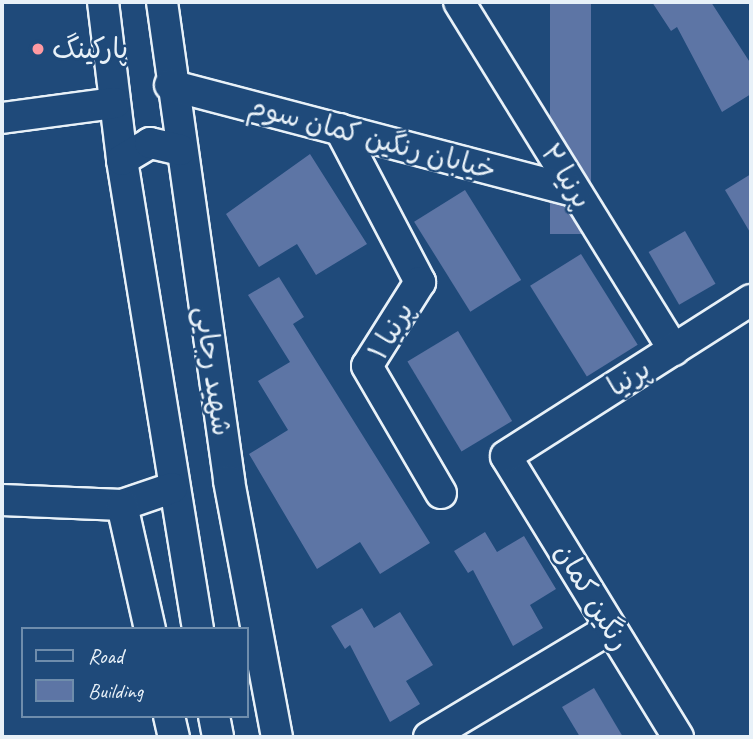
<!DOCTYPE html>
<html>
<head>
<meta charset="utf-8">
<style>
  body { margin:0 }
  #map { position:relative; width:753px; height:739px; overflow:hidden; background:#1f4a7a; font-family:Caveat,"Playpen Sans Arabic",sans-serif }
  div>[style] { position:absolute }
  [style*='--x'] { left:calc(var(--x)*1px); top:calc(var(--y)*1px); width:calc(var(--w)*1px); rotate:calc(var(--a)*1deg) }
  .building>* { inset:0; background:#5d75a5; transform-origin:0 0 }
  .roads { filter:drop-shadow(2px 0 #e8f1f8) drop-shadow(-2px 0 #e8f1f8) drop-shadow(0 2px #e8f1f8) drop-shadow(0 -2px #e8f1f8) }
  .minor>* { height:30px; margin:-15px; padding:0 15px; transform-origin:15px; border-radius:15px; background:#1f4a7a }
  .dots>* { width:19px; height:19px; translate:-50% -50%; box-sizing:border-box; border:4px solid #1f4a7a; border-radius:50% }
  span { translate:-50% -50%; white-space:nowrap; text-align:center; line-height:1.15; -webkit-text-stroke:5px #1f4a7a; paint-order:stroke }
  .poi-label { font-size:28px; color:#e8f1f8 }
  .left { translate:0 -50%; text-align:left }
  .street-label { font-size:28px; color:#e8f1f8 }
  .frame { position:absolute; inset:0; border:4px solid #e8f1f8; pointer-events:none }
  .legend { position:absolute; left:21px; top:627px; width:228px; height:91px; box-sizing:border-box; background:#1f4a7a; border:2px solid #6f8dac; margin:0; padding:9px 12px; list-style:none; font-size:21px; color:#e8f1f8 }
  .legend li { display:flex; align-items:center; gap:14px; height:35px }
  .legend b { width:35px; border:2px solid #6f8dac }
</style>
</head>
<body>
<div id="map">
  <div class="building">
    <div style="left:550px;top:2px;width:41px;height:232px"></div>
    <div style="clip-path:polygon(652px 2px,711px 2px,751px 64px,751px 94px,722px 112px,677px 27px,671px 31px)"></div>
    <div style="clip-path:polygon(310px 154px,367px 244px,316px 275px,297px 244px,259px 267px,226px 214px)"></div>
    <div style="clip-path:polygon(751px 174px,751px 234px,725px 190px)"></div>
    <div style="left:465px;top:190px;width:106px;height:60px;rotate:58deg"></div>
    <div style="left:685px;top:231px;width:61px;height:42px;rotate:60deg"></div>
    <div style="left:581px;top:254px;width:107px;height:60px;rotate:58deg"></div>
    <div style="clip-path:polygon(279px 277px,304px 317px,293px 324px,430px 543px,380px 574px,360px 542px,317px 569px,249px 454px,288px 430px,258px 381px,290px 362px,248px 295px)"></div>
    <div style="left:458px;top:331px;width:105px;height:59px;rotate:59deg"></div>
    <div style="clip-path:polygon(485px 532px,497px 552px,524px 536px,556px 589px,530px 605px,543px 628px,513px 646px,473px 570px,468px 573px,454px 551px)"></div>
    <div style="clip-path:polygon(362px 608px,374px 628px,400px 612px,433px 665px,406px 681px,420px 704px,390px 722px,350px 645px,345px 649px,331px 626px)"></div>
    <div style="clip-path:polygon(594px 688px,623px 737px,580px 737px,562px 707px)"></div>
  </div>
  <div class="roads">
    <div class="minor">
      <div style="--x:103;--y:2;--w:159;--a:83.1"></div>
      <div style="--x:122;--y:160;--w:475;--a:80.8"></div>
      <div style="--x:162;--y:2;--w:484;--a:82"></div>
      <div style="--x:229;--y:481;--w:260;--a:79.4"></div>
      <div style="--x:459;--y:2;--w:409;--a:58.3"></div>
      <div style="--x:170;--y:85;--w:418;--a:14.7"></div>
      <div style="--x:2;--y:118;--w:114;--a:-7.6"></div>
      <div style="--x:340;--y:129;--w:173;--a:62.4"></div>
      <div style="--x:420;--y:282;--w:99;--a:122.2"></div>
      <div style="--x:367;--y:366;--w:147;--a:59.8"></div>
      <div style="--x:122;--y:160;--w:33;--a:-31"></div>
      <div style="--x:150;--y:143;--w:31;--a:13"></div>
      <div style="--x:2;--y:500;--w:120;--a:2.4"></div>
      <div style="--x:122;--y:505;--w:53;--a:-18.8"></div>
      <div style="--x:122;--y:505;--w:127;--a:77.3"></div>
      <div style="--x:169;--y:716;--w:22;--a:77"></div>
      <div style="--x:214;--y:716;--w:21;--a:79"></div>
      <div style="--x:429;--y:737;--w:212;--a:-30.9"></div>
      <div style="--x:678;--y:737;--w:329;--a:-121.5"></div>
      <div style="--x:506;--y:456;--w:290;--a:-32.5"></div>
    </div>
  </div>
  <div class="dots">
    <div style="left:38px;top:49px;background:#ff9aa2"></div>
  </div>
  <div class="poi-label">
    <span class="left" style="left:52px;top:49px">پارکینگ</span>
  </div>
  <div class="street-label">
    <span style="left:372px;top:138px;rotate:15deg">خیابان رنگین کمان سوم</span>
    <span style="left:566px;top:176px;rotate:58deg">پرنیا ۲</span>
    <span style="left:391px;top:331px;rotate:-60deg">پرنیا ۱</span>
    <span style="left:213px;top:371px;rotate:82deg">شهید رجایی</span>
    <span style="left:629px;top:378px;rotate:-32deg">پرنیا</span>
    <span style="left:592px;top:597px;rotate:59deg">رنگین کمان</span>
  </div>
  <div class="frame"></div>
  <ul class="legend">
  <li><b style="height:9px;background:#1f4a7a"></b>Road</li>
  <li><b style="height:19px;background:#5d75a5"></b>Building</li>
  </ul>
</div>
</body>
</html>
